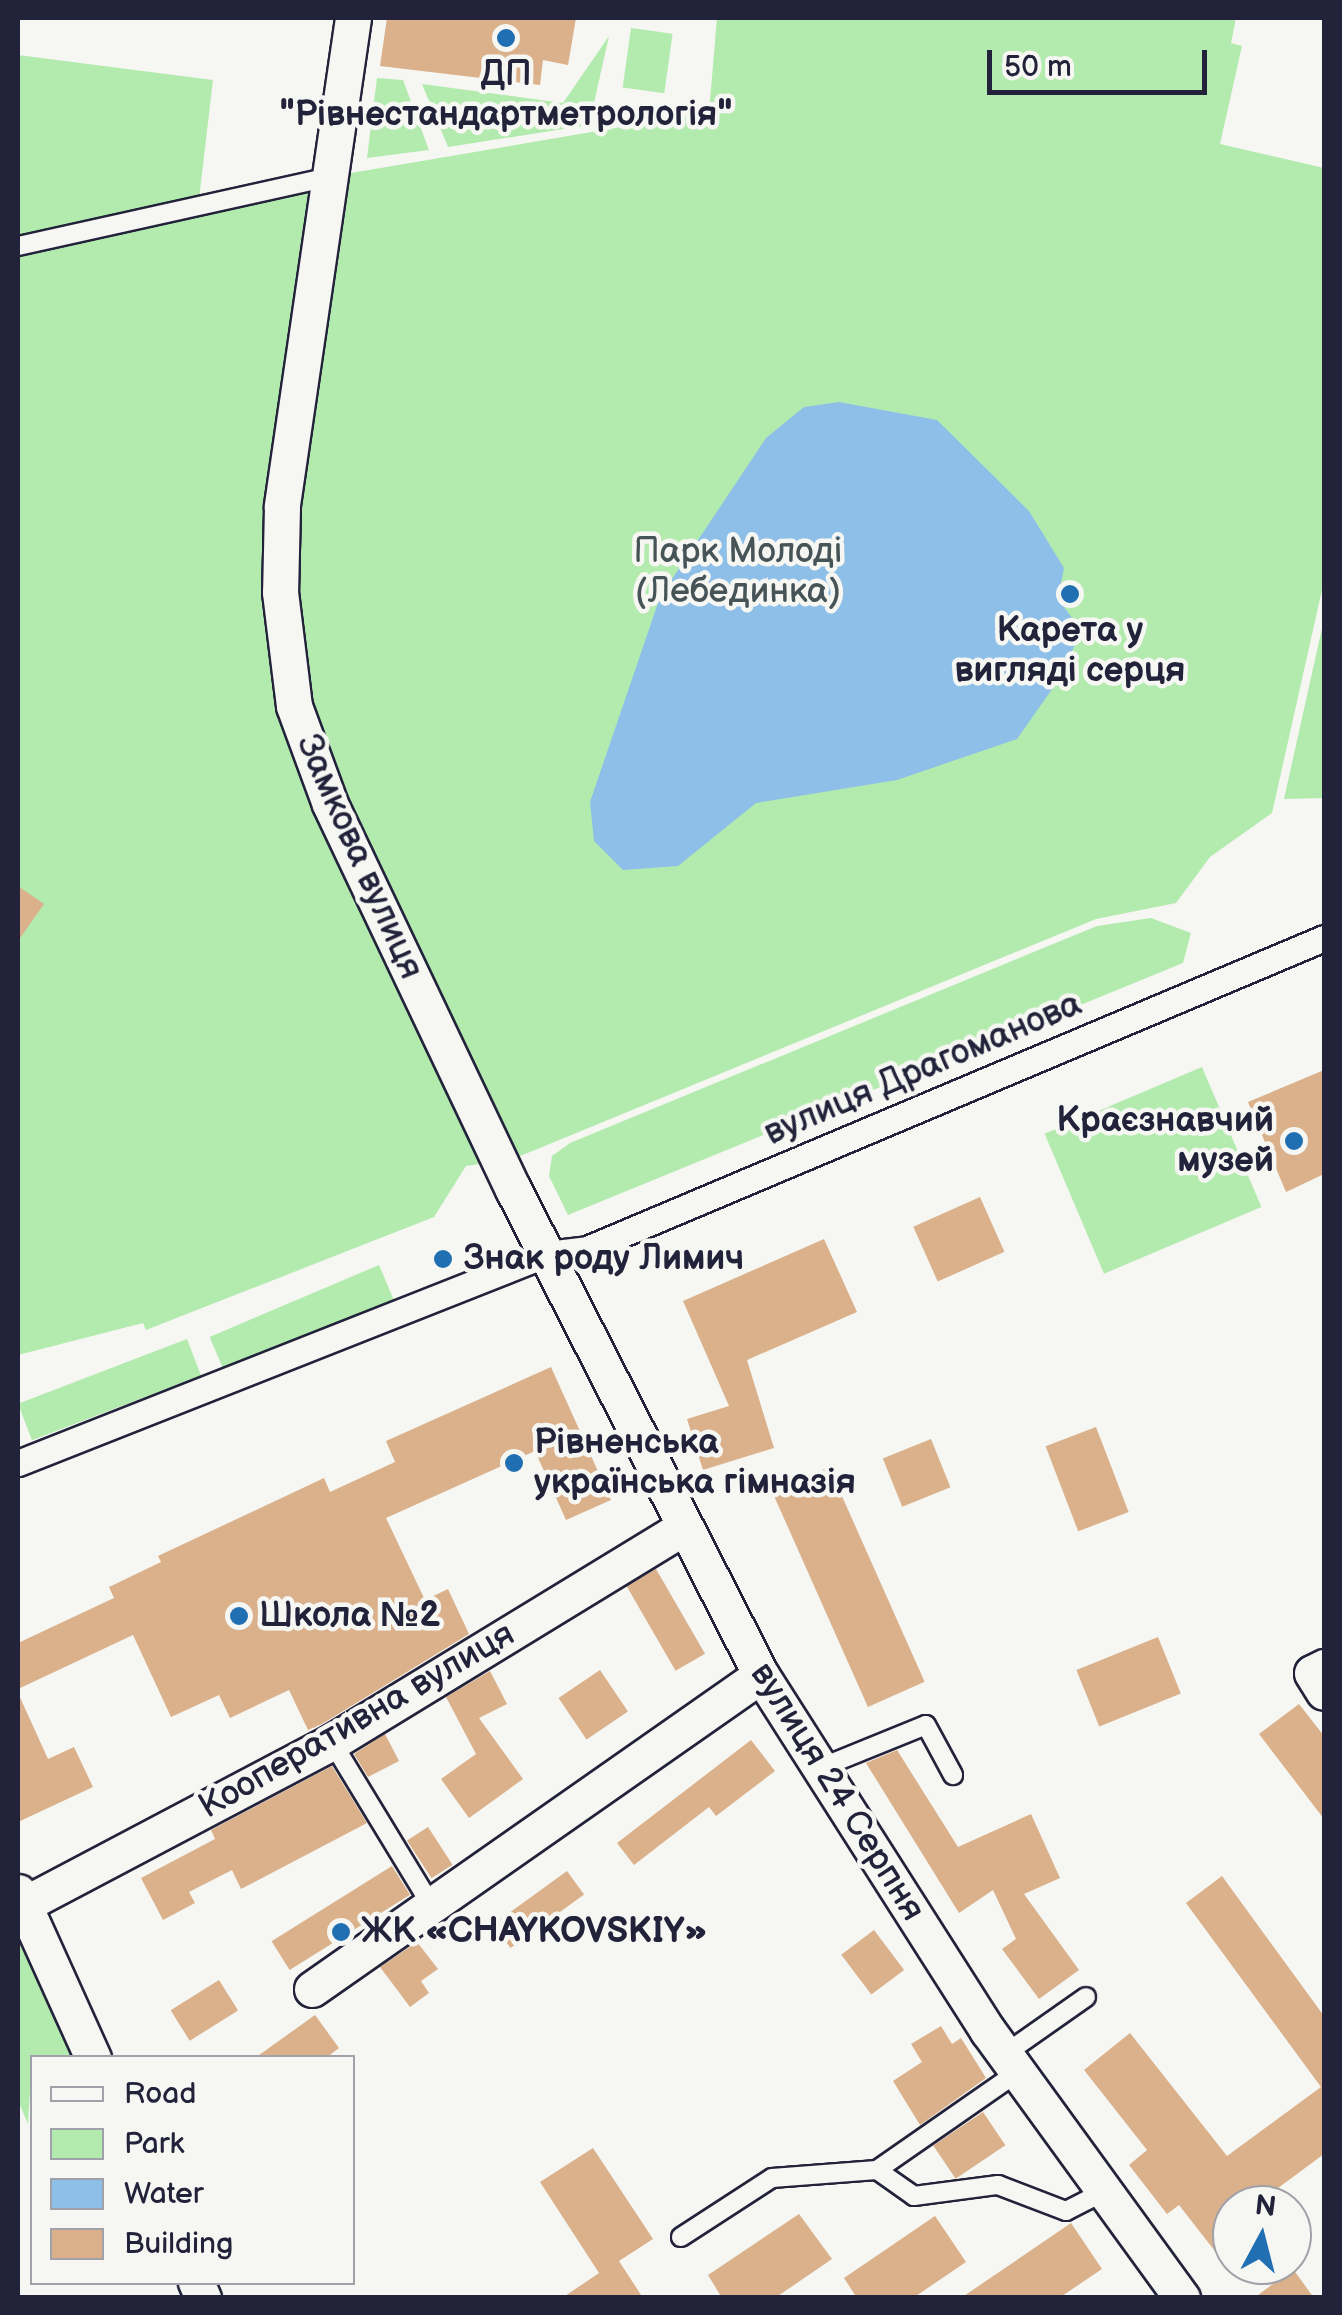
<!DOCTYPE html>
<html>
<head>
<meta charset="utf-8">
<style>
  body { margin:0 }
  #map { position:relative; width:1342px; height:2315px; overflow:hidden; background:#f6f6f2; font-family:"Balsamiq Sans",sans-serif }
  div>[style] { position:absolute }
  [style*='--x'] { left:calc(var(--x)*1px); top:calc(var(--y)*1px); width:calc(var(--w)*1px); rotate:calc(var(--a)*1deg) }
  .green>* { inset:0; background:#b3ebaf; transform-origin:0 0 }
  .water>* { inset:0; background:#8dbfe9 }
  .building>* { inset:0; background:#dab18b; transform-origin:0 0 }
  .roads { filter:drop-shadow(2px 0 #22223b) drop-shadow(-2px 0 #22223b) drop-shadow(0 2px #22223b) drop-shadow(0 -2px #22223b) }
  .service>* { height:18px; margin:-9px; padding:0 9px; transform-origin:9px; border-radius:9px; background:#f6f6f2 }
  .pedestrian>* { height:25px; margin:-12.5px; padding:0 12.5px; transform-origin:12.5px; border-radius:12.5px; background:#f6f6f2 }
  .minor>* { height:35px; margin:-17.5px; padding:0 17.5px; transform-origin:17.5px; border-radius:17.5px; background:#f6f6f2 }
  .dots>* { width:28px; height:28px; translate:-50% -50%; box-sizing:border-box; border:5px solid #f6f6f2; border-radius:50% }
  span { translate:-50% -50%; white-space:nowrap; text-align:center; line-height:1.15; -webkit-text-stroke:9px #f6f6f2; paint-order:stroke }
  .poi-label { font-size:35px; color:#22223b; font-weight:700 }
  .right { translate:-100% -50%; text-align:right }
  .left { translate:0 -50%; text-align:left }
  .park-label { font-size:35px; color:#465458 }
  .street-label { font-size:35px; color:#22223b }
  .frame { position:absolute; inset:0; border:20px solid #22223b; pointer-events:none }
  .legend { position:absolute; left:30px; top:2055px; width:325px; height:230px; box-sizing:border-box; background:#f6f6f2; border:2px solid #a1a1a9; margin:0; padding:12px 18px; list-style:none; font-size:30px; color:#22223b }
  .legend li { display:flex; align-items:center; gap:20px; height:50px }
  .legend b { width:50px; border:2px solid #a1a1a9 }
  .north { position:absolute; left:1212px; top:2185px; width:100px; height:100px; box-sizing:border-box; background:#f6f6f2; border:2px solid #a1a1a9; border-radius:50%; rotate:7deg; font-size:28px; font-weight:700; line-height:40px; text-align:center; color:#22223b }
  .north::after { content:''; display:block; margin:auto; width:35px; height:45px; background:#1f6fb2; clip-path:polygon(50% 0,100% 100%,50% 72%,0 100%) }
  .scale { position:absolute; left:987px; top:50px; width:220px; height:45px; box-sizing:border-box; border:5px solid #22223b; border-top:0; padding-left:12px; font-size:30px; line-height:35px; white-space:nowrap; color:#22223b; -webkit-text-stroke:8px #f6f6f2; paint-order:stroke }
</style>
</head>
<body>
<div id="map">
  <div class="green">
    <div style="clip-path:polygon(717px 18px,1236px 18px,1231px 43px,1242px 46px,1220px 144px,1324px 168px,1324px 581px,1272px 813px,1210px 857px,1176px 903px,1096px 919px,513px 1159px,466px 1166px,434px 1217px,146px 1330px,143px 1323px,18px 1355px,18px 55px,213px 80px,199px 199px,709px 112px)"></div>
    <div style="left:631px;top:28px;width:42px;height:60px;rotate:8deg"></div>
    <div style="clip-path:polygon(609px 36px,589px 125px,448px 147px,422px 84px,563px 103px)"></div>
    <div style="clip-path:polygon(377px 78px,403px 80px,429px 150px,367px 158px)"></div>
    <div style="clip-path:polygon(1324px 619px,1324px 798px,1284px 799px)"></div>
    <div style="clip-path:polygon(1151px 918px,1191px 933px,1183px 963px,568px 1215px,549px 1176px,552px 1156px,570px 1143px,1097px 926px)"></div>
    <div style="left:1202px;top:1067px;width:152px;height:171px;rotate:67deg"></div>
    <div style="left:379px;top:1265px;width:40px;height:184px;rotate:67deg"></div>
    <div style="left:187px;top:1339px;width:39px;height:181px;rotate:69deg"></div>
    <div style="clip-path:polygon(18px 1940px,72px 2057px,32px 2058px,28px 2124px,18px 2101px)"></div>
  </div>
  <div class="water">
    <div style="clip-path:polygon(839px 402px,937px 420px,1029px 511px,1064px 568px,1058px 599px,1081px 630px,1062px 675px,1017px 739px,897px 780px,756px 803px,678px 866px,623px 870px,594px 841px,590px 802px,660px 597px,766px 438px,804px 407px)"></div>
  </div>
  <div class="building">
    <div style="clip-path:polygon(387px 18px,576px 18px,568px 65px,543px 60px,540px 85px,380px 66px)"></div>
    <div style="clip-path:polygon(18px 886px,44px 904px,18px 941px)"></div>
    <div style="clip-path:polygon(1324px 1070px,1324px 1174px,1286px 1192px,1248px 1102px)"></div>
    <div style="left:980px;top:1197px;width:60px;height:73px;rotate:66deg"></div>
    <div style="clip-path:polygon(824px 1239px,857px 1312px,747px 1360px,774px 1448px,703px 1470px,687px 1419px,729px 1406px,683px 1301px)"></div>
    <div style="clip-path:polygon(551px 1367px,611px 1500px,566px 1520px,535px 1451px,386px 1518px,425px 1600px,448px 1589px,469px 1634px,322px 1724px,308px 1730px,289px 1690px,230px 1718px,219px 1695px,171px 1717px,133px 1635px,18px 1689px,18px 1643px,114px 1598px,109px 1587px,161px 1562px,158px 1556px,324px 1478px,330px 1492px,395px 1462px,386px 1441px)"></div>
    <div style="left:1096px;top:1427px;width:91px;height:54px;rotate:69deg"></div>
    <div style="left:931px;top:1439px;width:52px;height:52px;rotate:68deg"></div>
    <div style="left:829px;top:1467px;width:235px;height:62px;rotate:66deg"></div>
    <div style="left:656px;top:1569px;width:98px;height:34px;rotate:60deg"></div>
    <div style="left:1158px;top:1637px;width:61px;height:88px;rotate:68deg"></div>
    <div style="left:600px;top:1670px;width:50px;height:50px;rotate:56deg"></div>
    <div style="clip-path:polygon(490px 1671px,507px 1704px,479px 1718px,523px 1779px,469px 1818px,441px 1779px,476px 1754px,446px 1697px)"></div>
    <div style="clip-path:polygon(18px 1693px,48px 1759px,74px 1747px,93px 1787px,18px 1822px)"></div>
    <div style="clip-path:polygon(1299px 1704px,1324px 1736px,1324px 1819px,1259px 1734px)"></div>
    <div style="clip-path:polygon(385px 1734px,399px 1761px,368px 1777px,354px 1754px)"></div>
    <div style="clip-path:polygon(751px 1740px,775px 1771px,716px 1816px,709px 1807px,634px 1865px,617px 1843px)"></div>
    <div style="clip-path:polygon(897px 1750px,958px 1847px,1031px 1814px,1060px 1878px,1024px 1894px,1079px 1970px,1039px 1999px,1002px 1949px,1016px 1939px,993px 1890px,959px 1913px,866px 1763px)"></div>
    <div style="clip-path:polygon(332px 1766px,367px 1823px,241px 1889px,232px 1870px,189px 1892px,195px 1903px,163px 1920px,141px 1878px,215px 1839px,211px 1830px)"></div>
    <div style="left:428px;top:1827px;width:45px;height:25px;rotate:57deg"></div>
    <div style="left:392px;top:1866px;width:34px;height:142px;rotate:58deg"></div>
    <div style="left:567px;top:1871px;width:29px;height:91px;rotate:54deg"></div>
    <div style="clip-path:polygon(1222px 1876px,1324px 2016px,1324px 2154px,1255px 2205px,1232px 2205px,1232px 2273px,1179px 2205px,1167px 2214px,1129px 2165px,1147px 2150px,1084px 2070px,1130px 2033px,1227px 2156px,1321px 2087px,1186px 1903px)"></div>
    <div style="left:874px;top:1930px;width:50px;height:41px;rotate:53deg"></div>
    <div style="clip-path:polygon(417px 1942px,438px 1969px,421px 1981px,429px 1993px,410px 2007px,380px 1967px)"></div>
    <div style="left:219px;top:1980px;width:36px;height:57px;rotate:58deg"></div>
    <div style="clip-path:polygon(315px 2015px,339px 2048px,326px 2058px,255px 2058px)"></div>
    <div style="clip-path:polygon(941px 2026px,952px 2044px,961px 2038px,986px 2078px,920px 2125px,893px 2081px,922px 2062px,911px 2044px)"></div>
    <div style="left:983px;top:2112px;width:40px;height:60px;rotate:56deg"></div>
    <div style="clip-path:polygon(593px 2148px,653px 2239px,619px 2261px,643px 2298px,562px 2298px,599px 2273px,540px 2182px)"></div>
    <div style="clip-path:polygon(799px 2214px,832px 2259px,775px 2298px,722px 2298px,708px 2275px)"></div>
    <div style="clip-path:polygon(935px 2216px,966px 2262px,913px 2298px,857px 2298px,844px 2278px)"></div>
    <div style="clip-path:polygon(1071px 2223px,1102px 2269px,1059px 2298px,961px 2298px)"></div>
    <div style="clip-path:polygon(1293px 2269px,1314px 2298px,1254px 2298px)"></div>
  </div>
  <div class="roads">
    <div class="service">
      <div style="--x:18;--y:246;--w:318;--a:-12.5"></div>
      <div style="--x:332;--y:1742;--w:191;--a:58.7"></div>
      <div style="--x:820;--y:1768;--w:114;--a:-22.1"></div>
      <div style="--x:926;--y:1725;--w:57;--a:61.6"></div>
      <div style="--x:1005;--y:2054;--w:99;--a:-35.1"></div>
      <div style="--x:877;--y:2170;--w:45;--a:35.1"></div>
      <div style="--x:914;--y:2196;--w:85;--a:-7.5"></div>
      <div style="--x:998;--y:2185;--w:73;--a:20.9"></div>
      <div style="--x:1066;--y:2211;--w:44;--a:-27.1"></div>
      <div style="--x:681;--y:2237;--w:108;--a:-33"></div>
      <div style="--x:772;--y:2178;--w:105;--a:-4.4"></div>
      <div style="--x:877;--y:2170;--w:172;--a:-34.8"></div>
    </div>
    <div class="pedestrian">
      <div style="--x:18;--y:1463;--w:569;--a:-21.56"></div>
      <div style="--x:547;--y:1254;--w:40;--a:-7.1"></div>
      <div style="--x:587;--y:1249;--w:800;--a:-22.88"></div>
    </div>
    <div class="minor">
      <div style="--x:353;--y:18;--w:494;--a:98.3"></div>
      <div style="--x:282;--y:507;--w:85;--a:91.3"></div>
      <div style="--x:280;--y:592;--w:115;--a:83"></div>
      <div style="--x:294;--y:706;--w:104;--a:69.8"></div>
      <div style="--x:330;--y:804;--w:426;--a:64.6"></div>
      <div style="--x:513;--y:1189;--w:546;--a:62.97"></div>
      <div style="--x:761;--y:1675;--w:422;--a:57.5"></div>
      <div style="--x:988;--y:2031;--w:330;--a:54"></div>
      <div style="--x:1324;--y:1667;--w:13;--a:153"></div>
      <div style="--x:1312;--y:1673;--w:22;--a:58"></div>
      <div style="--x:18;--y:1892;--w:182;--a:65.7"></div>
      <div style="--x:23;--y:1905;--w:349;--a:-27.8"></div>
      <div style="--x:332;--y:1742;--w:412;--a:-31.4"></div>
      <div style="--x:312;--y:1989;--w:548;--a:-34.97"></div>
      <div style="--x:196;--y:2282;--w:17;--a:66"></div>
    </div>
  </div>
  <div class="dots">
    <div style="left:506px;top:38px;background:#1f6fb2"></div>
    <div style="left:1070px;top:594px;background:#1f6fb2"></div>
    <div style="left:1294px;top:1141px;background:#1f6fb2"></div>
    <div style="left:443px;top:1259px;background:#1f6fb2"></div>
    <div style="left:514px;top:1463px;background:#1f6fb2"></div>
    <div style="left:239px;top:1616px;background:#1f6fb2"></div>
    <div style="left:341px;top:1932px;background:#1f6fb2"></div>
  </div>
  <div class="poi-label">
    <span style="left:506px;top:95px">ДП<br>"Рівнестандартметрологія"</span>
    <span style="left:1070px;top:651px">Карета у<br>вигляді серця</span>
    <span class="right" style="left:1274px;top:1141px">Краєзнавчий<br>музей</span>
    <span class="left" style="left:463px;top:1259px">Знак роду Лимич</span>
    <span class="left" style="left:534px;top:1463px">Рівненська<br>українська гімназія</span>
    <span class="left" style="left:259px;top:1616px">Школа №2</span>
    <span class="left" style="left:361px;top:1932px">ЖК «CHAYKOVSKIY»</span>
  </div>
  <div class="park-label">
    <span style="left:738px;top:572px">Парк Молоді<br>(Лебединка)</span>
  </div>
  <div class="street-label">
    <span style="left:359px;top:857px;rotate:66deg">Замкова вулиця</span>
    <span style="left:923px;top:1069px;rotate:-23deg">вулиця Драгоманова</span>
    <span style="left:357px;top:1721px;rotate:-30deg">Кооперативна вулиця</span>
    <span style="left:837px;top:1792px;rotate:58deg">вулиця 24 Серпня</span>
  </div>
  <div class="frame"></div>
  <ul class="legend">
  <li><b style="height:12px;background:#f6f6f2"></b>Road</li>
  <li><b style="height:28px;background:#b3ebaf"></b>Park</li>
  <li><b style="height:28px;background:#8dbfe9"></b>Water</li>
  <li><b style="height:28px;background:#dab18b"></b>Building</li>
  </ul>
  <div class="north">N</div>
  <div class="scale">50 m</div>
</div>
</body>
</html>
